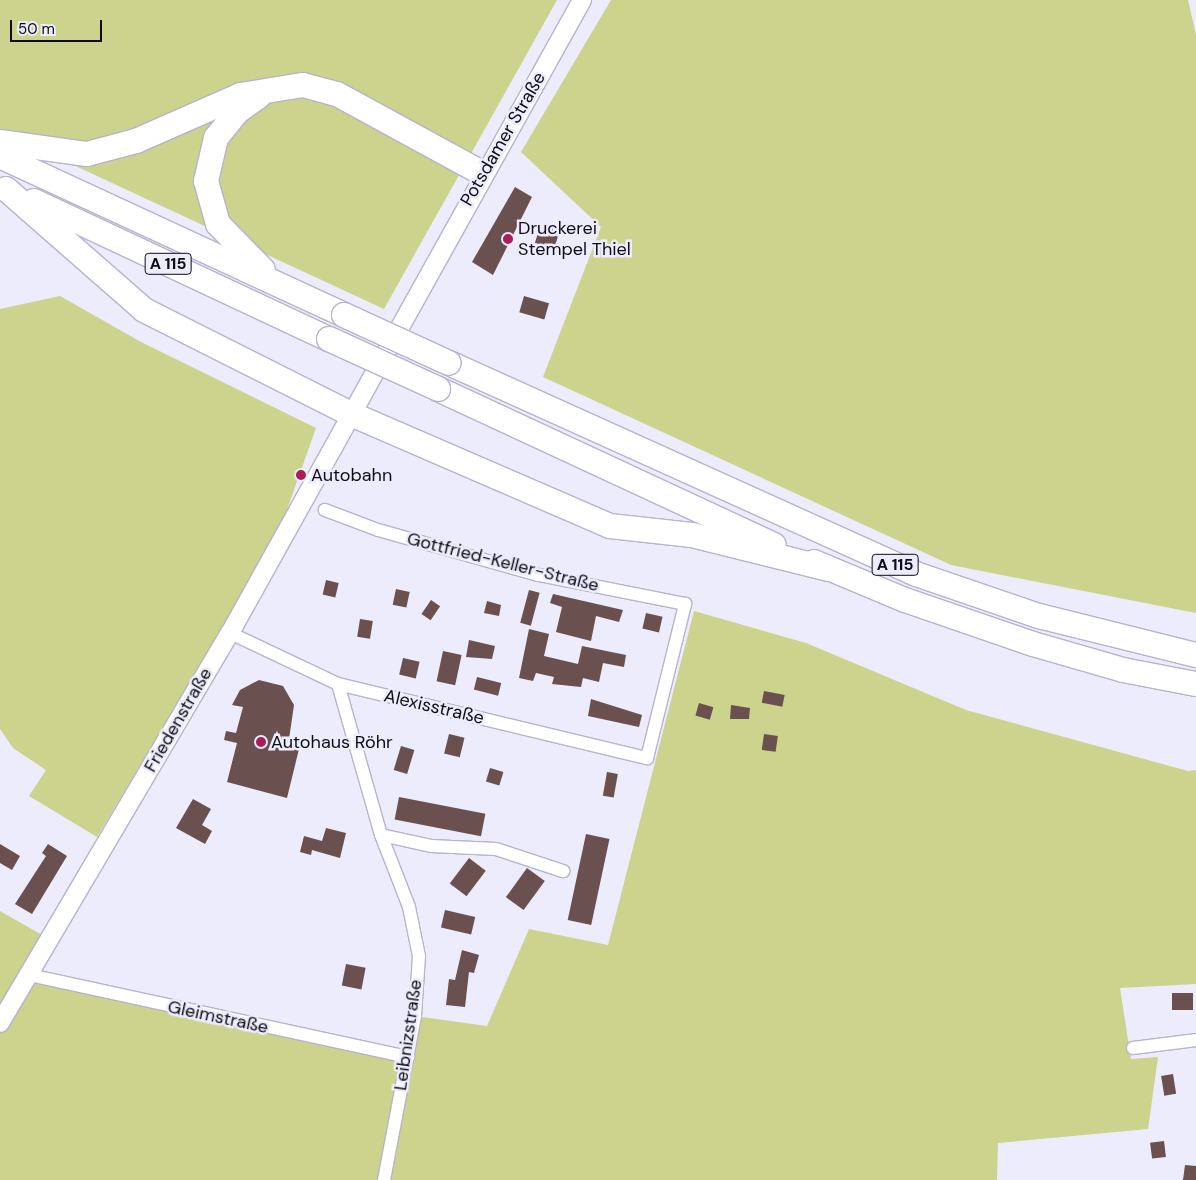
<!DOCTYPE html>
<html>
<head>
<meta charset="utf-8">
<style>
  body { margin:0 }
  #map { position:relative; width:1196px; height:1180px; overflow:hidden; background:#edecfc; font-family:"DM Sans",sans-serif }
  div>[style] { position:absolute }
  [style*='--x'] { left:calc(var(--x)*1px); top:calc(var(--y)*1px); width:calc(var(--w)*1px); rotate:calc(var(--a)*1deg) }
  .green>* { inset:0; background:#cbd38d }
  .building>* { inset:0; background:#6a504f; transform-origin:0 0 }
  .roads { filter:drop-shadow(1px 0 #b6b3cc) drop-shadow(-1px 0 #b6b3cc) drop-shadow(0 1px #b6b3cc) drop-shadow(0 -1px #b6b3cc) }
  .street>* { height:12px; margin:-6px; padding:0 6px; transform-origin:6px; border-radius:6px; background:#fff }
  .secondary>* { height:18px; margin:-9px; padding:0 9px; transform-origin:9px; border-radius:9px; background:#fff }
  .highway>* { height:24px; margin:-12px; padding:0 12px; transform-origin:12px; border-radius:12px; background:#fff }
  .bridges { filter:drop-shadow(1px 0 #b6b3cc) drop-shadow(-1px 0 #b6b3cc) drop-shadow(0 1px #b6b3cc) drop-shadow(0 -1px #b6b3cc) }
  .highway-bridge>* { height:24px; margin:-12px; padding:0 12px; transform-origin:12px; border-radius:12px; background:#fff }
  .dots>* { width:14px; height:14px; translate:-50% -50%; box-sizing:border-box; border:2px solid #edecfc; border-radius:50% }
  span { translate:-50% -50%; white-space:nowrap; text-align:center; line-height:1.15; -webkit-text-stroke:5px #edecfc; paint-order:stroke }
  .shield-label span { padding:1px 4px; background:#edecfc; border:1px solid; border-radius:4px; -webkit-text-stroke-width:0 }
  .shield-label { font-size:16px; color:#0d0c15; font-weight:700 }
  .street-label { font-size:18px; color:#0d0c15 }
  .poi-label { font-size:18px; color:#0d0c15 }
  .left { translate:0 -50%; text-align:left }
  .scale { position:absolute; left:10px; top:20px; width:92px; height:22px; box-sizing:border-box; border:2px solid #0d0c15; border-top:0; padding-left:6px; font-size:15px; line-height:18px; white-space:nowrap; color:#0d0c15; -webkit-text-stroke:4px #edecfc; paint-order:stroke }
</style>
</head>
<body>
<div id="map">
  <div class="green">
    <div style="clip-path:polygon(0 0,557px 0,384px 309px,0 131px)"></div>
    <div style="clip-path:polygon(611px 0,1188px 0,1196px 35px,1196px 613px,951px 565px,543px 377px,601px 227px,521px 152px)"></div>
    <div style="clip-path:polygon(60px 296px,141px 342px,316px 428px,278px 535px,97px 837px,29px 796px,46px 770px,13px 748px,0 729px,0 309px)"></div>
    <div style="clip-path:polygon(694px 611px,806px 643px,966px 710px,1188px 771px,1196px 770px,1196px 984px,1120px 988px,1131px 1059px,1158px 1057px,1148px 1129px,998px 1143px,997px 1180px,0 1180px,0 911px,58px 944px,38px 978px,408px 1057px,415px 1016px,487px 1026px,529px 929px,608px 945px)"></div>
  </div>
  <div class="building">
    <div style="clip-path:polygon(515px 187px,532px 197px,493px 275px,472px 262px)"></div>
    <div style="left:541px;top:224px;width:20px;height:20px;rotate:18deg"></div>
    <div style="left:524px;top:296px;width:26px;height:17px;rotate:16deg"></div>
    <div style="left:326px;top:580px;width:13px;height:15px;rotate:13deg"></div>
    <div style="left:396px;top:589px;width:14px;height:16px;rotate:12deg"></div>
    <div style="left:529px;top:590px;width:11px;height:34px;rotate:15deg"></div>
    <div style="clip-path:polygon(553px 594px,623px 610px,619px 622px,596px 616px,591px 641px,556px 632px,562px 607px,550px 603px)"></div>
    <div style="left:431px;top:600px;width:11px;height:17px;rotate:34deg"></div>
    <div style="clip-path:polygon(487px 601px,501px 605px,499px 616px,484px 613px)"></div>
    <div style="left:646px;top:613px;width:17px;height:16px;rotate:13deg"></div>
    <div style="left:360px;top:619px;width:13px;height:18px;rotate:9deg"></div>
    <div style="clip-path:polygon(529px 629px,549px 634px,544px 656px,578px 664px,582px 646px,626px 655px,624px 667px,603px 663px,599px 682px,583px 678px,581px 687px,552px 684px,554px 677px,536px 673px,533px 681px,519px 678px)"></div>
    <div style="clip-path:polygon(469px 640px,495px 646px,492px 659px,466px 657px)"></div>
    <div style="left:443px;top:651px;width:19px;height:31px;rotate:12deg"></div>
    <div style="left:403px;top:658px;width:17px;height:17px;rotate:13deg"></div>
    <div style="left:477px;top:677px;width:25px;height:13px;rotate:14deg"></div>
    <div style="clip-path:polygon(259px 680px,283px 686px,294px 705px,288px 746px,299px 749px,287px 798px,227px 782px,237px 743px,224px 740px,226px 731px,236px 733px,243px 707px,232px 705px,240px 690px)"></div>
    <div style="left:764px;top:691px;width:21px;height:12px;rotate:11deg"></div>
    <div style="clip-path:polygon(591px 699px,642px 715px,639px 727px,588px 716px)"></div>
    <div style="left:699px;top:703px;width:15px;height:13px;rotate:16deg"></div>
    <div style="clip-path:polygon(731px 705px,750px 708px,749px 719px,730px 719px)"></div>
    <div style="left:449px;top:734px;width:16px;height:20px;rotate:14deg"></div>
    <div style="left:764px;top:734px;width:14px;height:16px;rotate:8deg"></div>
    <div style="left:401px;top:746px;width:14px;height:25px;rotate:17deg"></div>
    <div style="left:490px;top:768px;width:14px;height:14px;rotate:17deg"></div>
    <div style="left:607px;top:772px;width:11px;height:24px;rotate:10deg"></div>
    <div style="left:399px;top:797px;width:88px;height:23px;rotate:11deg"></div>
    <div style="clip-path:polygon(193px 799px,211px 809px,202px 825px,212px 831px,205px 844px,176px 828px)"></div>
    <div style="clip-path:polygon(326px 828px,346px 833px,340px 858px,312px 850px,311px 855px,300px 852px,304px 836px,322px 841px)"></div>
    <div style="left:586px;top:834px;width:24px;height:88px;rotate:12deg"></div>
    <div style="clip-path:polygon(0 844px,20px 856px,12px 870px,0 863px)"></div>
    <div style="clip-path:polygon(48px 844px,67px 856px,32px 914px,15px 904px,46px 856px,42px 853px)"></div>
    <div style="left:469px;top:858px;width:21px;height:32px;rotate:37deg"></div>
    <div style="left:527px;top:868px;width:22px;height:36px;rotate:36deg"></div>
    <div style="left:445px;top:910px;width:31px;height:18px;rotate:13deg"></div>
    <div style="clip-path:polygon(462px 950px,479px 955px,474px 973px,469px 972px,465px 1007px,446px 1005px,449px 979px,455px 980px)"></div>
    <div style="left:346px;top:964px;width:20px;height:22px;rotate:11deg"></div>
    <div style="left:1172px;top:993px;width:21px;height:17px"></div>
    <div style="left:1173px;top:1074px;width:20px;height:12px;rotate:81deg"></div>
    <div style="left:1164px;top:1141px;width:16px;height:14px;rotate:83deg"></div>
    <div style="clip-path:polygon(1185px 1165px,1196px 1166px,1196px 1180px,1183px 1180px)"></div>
  </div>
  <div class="roads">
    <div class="street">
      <div style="--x:230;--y:633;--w:119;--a:25.3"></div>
      <div style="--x:338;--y:684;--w:318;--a:13.5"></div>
      <div style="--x:647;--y:758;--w:159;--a:-76.1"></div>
      <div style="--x:685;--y:604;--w:150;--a:-168.8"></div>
      <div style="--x:538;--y:575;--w:166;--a:-164.3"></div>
      <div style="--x:378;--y:530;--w:57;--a:-159.3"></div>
      <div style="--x:338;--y:684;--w:157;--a:74.1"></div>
      <div style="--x:381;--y:835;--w:77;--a:68.7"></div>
      <div style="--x:409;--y:907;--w:50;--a:78.5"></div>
      <div style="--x:419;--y:956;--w:60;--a:93.8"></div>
      <div style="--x:415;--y:1016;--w:167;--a:100.7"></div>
      <div style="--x:381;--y:835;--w:51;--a:12.4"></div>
      <div style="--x:431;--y:846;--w:65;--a:2.6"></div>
      <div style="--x:496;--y:849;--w:71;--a:18.2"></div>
      <div style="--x:29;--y:975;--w:388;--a:12.2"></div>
      <div style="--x:1133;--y:1048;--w:64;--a:-7.2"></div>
    </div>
    <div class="secondary">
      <div style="--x:0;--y:1023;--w:453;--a:-59.5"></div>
      <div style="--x:230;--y:633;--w:724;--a:-60.92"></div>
    </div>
    <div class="highway">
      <div style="--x:259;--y:96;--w:27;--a:144"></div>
      <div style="--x:237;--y:112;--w:33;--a:129"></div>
      <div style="--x:216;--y:138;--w:44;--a:103.1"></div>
      <div style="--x:206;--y:181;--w:45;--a:74.4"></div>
      <div style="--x:218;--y:224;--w:64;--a:45.6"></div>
      <div style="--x:0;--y:142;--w:88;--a:7.9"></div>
      <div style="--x:87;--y:154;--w:51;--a:-14.9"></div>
      <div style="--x:136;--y:141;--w:115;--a:-23.7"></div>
      <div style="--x:241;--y:95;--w:63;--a:-9.2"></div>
      <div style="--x:303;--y:85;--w:35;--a:15"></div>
      <div style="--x:337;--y:94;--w:165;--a:28.6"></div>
      <div style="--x:0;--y:156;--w:379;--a:24.8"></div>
      <div style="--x:6;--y:189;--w:184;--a:41.2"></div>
      <div style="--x:144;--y:310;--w:232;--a:26.7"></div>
      <div style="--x:351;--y:414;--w:282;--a:23.4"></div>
      <div style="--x:610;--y:526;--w:82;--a:6.3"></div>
      <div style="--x:692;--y:535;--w:140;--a:14"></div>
      <div style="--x:34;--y:201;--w:326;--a:25.1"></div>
      <div style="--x:449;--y:363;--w:512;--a:24.31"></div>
      <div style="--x:916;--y:574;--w:130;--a:18.9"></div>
      <div style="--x:1039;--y:616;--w:162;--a:14"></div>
      <div style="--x:438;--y:389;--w:370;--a:24.9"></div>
      <div style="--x:814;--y:562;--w:99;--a:22.7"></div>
      <div style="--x:905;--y:600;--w:135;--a:19"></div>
      <div style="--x:1033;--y:644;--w:94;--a:16.1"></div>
      <div style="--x:1123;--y:670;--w:74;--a:10.9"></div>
    </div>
  </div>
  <div class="bridges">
    <div class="highway-bridge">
      <div style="--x:344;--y:315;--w:115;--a:24.6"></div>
      <div style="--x:329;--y:339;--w:120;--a:24.6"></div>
    </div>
  </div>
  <div class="dots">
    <div style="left:508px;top:239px;background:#ac1d57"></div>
    <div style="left:301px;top:475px;background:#ac1d57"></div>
    <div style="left:261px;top:742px;background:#ac1d57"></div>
  </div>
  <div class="shield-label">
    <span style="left:168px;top:264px">A 115</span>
    <span style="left:895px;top:565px">A 115</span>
  </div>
  <div class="street-label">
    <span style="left:503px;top:139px;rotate:-60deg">Potsdamer Straße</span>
    <span style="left:503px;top:562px;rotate:14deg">Gottfried-Keller-Straße</span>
    <span style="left:434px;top:707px;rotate:13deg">Alexisstraße</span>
    <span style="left:178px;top:720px;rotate:-60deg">Friedenstraße</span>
    <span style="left:218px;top:1017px;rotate:12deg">Gleimstraße</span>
    <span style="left:408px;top:1035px;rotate:-82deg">Leibnizstraße</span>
  </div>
  <div class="poi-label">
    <span class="left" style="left:518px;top:239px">Druckerei<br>Stempel Thiel</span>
    <span class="left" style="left:311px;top:475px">Autobahn</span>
    <span class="left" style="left:271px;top:742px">Autohaus Röhr</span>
  </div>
  <div class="scale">50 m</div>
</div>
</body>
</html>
